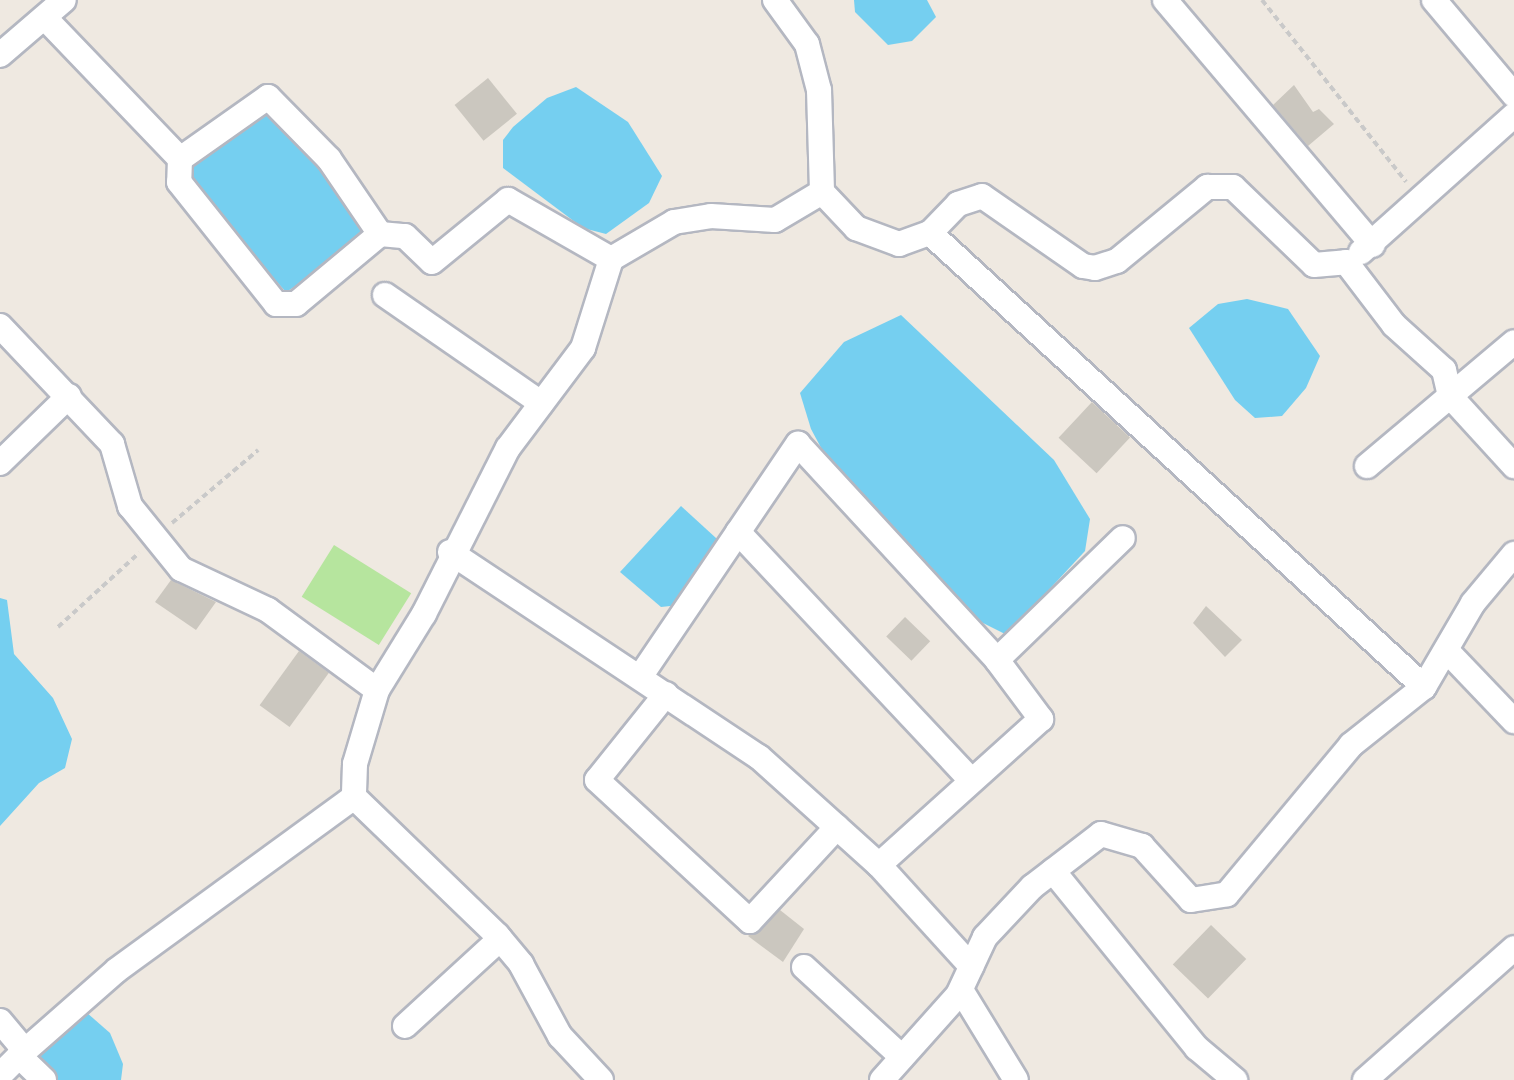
<!DOCTYPE html>
<html>
<head>
<meta charset="utf-8">
<style>
  body { margin:0 }
  #map { position:relative; width:1514px; height:1080px; overflow:hidden; background:#efe9e1; font-family:"Open Sans",sans-serif }
  div>[style] { position:absolute }
  [style*='--x'] { left:calc(var(--x)*1px); top:calc(var(--y)*1px); width:calc(var(--w)*1px); rotate:calc(var(--a)*1deg) }
  .green>* { inset:0; background:#b6e59e; transform-origin:0 0 }
  .water>* { inset:0; background:#75cff0 }
  .building>* { inset:0; background:#cbc7bf; transform-origin:0 0 }
  .path>* { height:4px; margin-top:-2px; transform-origin:0; background:repeating-linear-gradient(90deg,#c9c9c9 0 6px,transparent 0 10px) }
  .roads { filter:drop-shadow(2px 0 #b4b7c1) drop-shadow(-2px 0 #b4b7c1) drop-shadow(0 2px #b4b7c1) drop-shadow(0 -2px #b4b7c1) }
  .minor>* { height:24px; margin:-12px; padding:0 12px; transform-origin:12px; border-radius:12px; background:#fff }
  span { translate:-50% -50%; white-space:nowrap; text-align:center; line-height:1.15; -webkit-text-stroke:6px #fff; paint-order:stroke }
</style>
</head>
<body>
<div id="map">
  <div class="green">
    <div style="left:334px;top:545px;width:91px;height:61px;rotate:32deg"></div>
  </div>
  <div class="water">
    <div style="clip-path:polygon(854px 0,927px 0,936px 17px,912px 41px,888px 45px,855px 12px)"></div>
    <div style="clip-path:polygon(576px 87px,628px 122px,662px 176px,649px 203px,606px 234px,583px 228px,503px 168px,503px 140px,513px 127px,547px 98px)"></div>
    <div style="clip-path:polygon(273px 111px,371px 227px,324px 269px,286px 292px,195px 192px,188px 168px)"></div>
    <div style="clip-path:polygon(1247px 299px,1288px 309px,1320px 356px,1306px 388px,1282px 416px,1255px 418px,1235px 400px,1189px 328px,1218px 304px)"></div>
    <div style="clip-path:polygon(901px 315px,1054px 460px,1090px 519px,1085px 551px,1007px 635px,969px 616px,834px 472px,811px 429px,800px 393px,844px 342px)"></div>
    <div style="clip-path:polygon(681px 506px,728px 549px,689px 604px,661px 607px,620px 572px)"></div>
    <div style="clip-path:polygon(0 598px,7px 600px,14px 654px,53px 698px,72px 739px,65px 768px,39px 783px,0 826px)"></div>
    <div style="clip-path:polygon(86px 1012px,110px 1033px,123px 1064px,121px 1080px,57px 1080px,40px 1063px,43px 1044px)"></div>
  </div>
  <div class="building">
    <div style="left:488px;top:78px;width:46px;height:43px;rotate:51deg"></div>
    <div style="clip-path:polygon(1294px 85px,1313px 112px,1319px 109px,1334px 124px,1308px 146px,1273px 105px)"></div>
    <div style="left:1092px;top:402px;width:52px;height:49px;rotate:43deg"></div>
    <div style="clip-path:polygon(171px 580px,216px 602px,196px 630px,155px 602px)"></div>
    <div style="clip-path:polygon(1206px 606px,1242px 640px,1225px 657px,1193px 623px)"></div>
    <div style="left:905px;top:617px;width:35px;height:27px;rotate:44deg"></div>
    <div style="left:299px;top:651px;width:37px;height:67px;rotate:36deg"></div>
    <div style="clip-path:polygon(780px 910px,804px 929px,783px 962px,748px 936px)"></div>
    <div style="left:1211px;top:925px;width:49px;height:55px;rotate:44deg"></div>
  </div>
  <div class="path">
    <div style="--x:1262;--y:0;--w:232;--a:51.6"></div>
    <div style="--x:172;--y:523;--w:113;--a:-40.3"></div>
    <div style="--x:58;--y:627;--w:110;--a:-42.4"></div>
  </div>
  <div class="roads">
    <div class="minor">
      <div style="--x:775;--y:0;--w:54;--a:54"></div>
      <div style="--x:807;--y:44;--w:48;--a:75.4"></div>
      <div style="--x:819;--y:90;--w:102;--a:88.3"></div>
      <div style="--x:1165;--y:0;--w:321;--a:49.7"></div>
      <div style="--x:1434;--y:0;--w:124;--a:49.9"></div>
      <div style="--x:45;--y:18;--w:195;--a:46.2"></div>
      <div style="--x:180;--y:159;--w:23;--a:92"></div>
      <div style="--x:179;--y:182;--w:156;--a:51.5"></div>
      <div style="--x:276;--y:304;--w:20;--a:0"></div>
      <div style="--x:296;--y:304;--w:109;--a:-39.8"></div>
      <div style="--x:380;--y:234;--w:91;--a:-124.2"></div>
      <div style="--x:329;--y:159;--w:87;--a:-134.5"></div>
      <div style="--x:268;--y:97;--w:108;--a:144.8"></div>
      <div style="--x:0;--y:55;--w:84;--a:-40.7"></div>
      <div style="--x:930;--y:233;--w:671;--a:42.58"></div>
      <div style="--x:380;--y:234;--w:25;--a:5"></div>
      <div style="--x:405;--y:236;--w:37;--a:44"></div>
      <div style="--x:432;--y:262;--w:98;--a:-39.2"></div>
      <div style="--x:508;--y:200;--w:119;--a:29.8"></div>
      <div style="--x:1361;--y:252;--w:205;--a:-41.8"></div>
      <div style="--x:385;--y:295;--w:190;--a:34.7"></div>
      <div style="--x:0;--y:326;--w:163;--a:46.5"></div>
      <div style="--x:112;--y:444;--w:65;--a:73.8"></div>
      <div style="--x:130;--y:506;--w:81;--a:51"></div>
      <div style="--x:181;--y:569;--w:96;--a:25.2"></div>
      <div style="--x:268;--y:610;--w:135;--a:36.3"></div>
      <div style="--x:377;--y:690;--w:77;--a:106.6"></div>
      <div style="--x:355;--y:764;--w:33;--a:92"></div>
      <div style="--x:354;--y:797;--w:199;--a:44"></div>
      <div style="--x:497;--y:935;--w:38;--a:50"></div>
      <div style="--x:521;--y:964;--w:82;--a:61.6"></div>
      <div style="--x:560;--y:1036;--w:60;--a:47"></div>
      <div style="--x:0;--y:463;--w:96;--a:-44.2"></div>
      <div style="--x:1367;--y:466;--w:192;--a:-40.1"></div>
      <div style="--x:738;--y:532;--w:337;--a:46.8"></div>
      <div style="--x:450;--y:552;--w:371;--a:33.6"></div>
      <div style="--x:759;--y:757;--w:161;--a:42"></div>
      <div style="--x:879;--y:865;--w:137;--a:47.7"></div>
      <div style="--x:1447;--y:651;--w:97;--a:46.3"></div>
      <div style="--x:997;--y:660;--w:175;--a:-44.1"></div>
      <div style="--x:640;--y:677;--w:282;--a:-55.9"></div>
      <div style="--x:798;--y:444;--w:294;--a:47.3"></div>
      <div style="--x:997;--y:660;--w:74;--a:53.3"></div>
      <div style="--x:1041;--y:719;--w:218;--a:138"></div>
      <div style="--x:377;--y:690;--w:89;--a:-58.3"></div>
      <div style="--x:424;--y:614;--w:186;--a:-63.2"></div>
      <div style="--x:508;--y:448;--w:125;--a:-53.1"></div>
      <div style="--x:583;--y:348;--w:93;--a:-72.5"></div>
      <div style="--x:611;--y:259;--w:73;--a:-30.4"></div>
      <div style="--x:674;--y:222;--w:37;--a:-9"></div>
      <div style="--x:711;--y:216;--w:64;--a:3.6"></div>
      <div style="--x:775;--y:220;--w:55;--a:-30.8"></div>
      <div style="--x:822;--y:192;--w:50;--a:46.6"></div>
      <div style="--x:856;--y:228;--w:46;--a:20.4"></div>
      <div style="--x:899;--y:244;--w:33;--a:-20"></div>
      <div style="--x:930;--y:233;--w:40;--a:-46"></div>
      <div style="--x:958;--y:204;--w:25;--a:-18"></div>
      <div style="--x:982;--y:196;--w:123;--a:34.7"></div>
      <div style="--x:1083;--y:266;--w:12;--a:9"></div>
      <div style="--x:1095;--y:268;--w:23;--a:-18"></div>
      <div style="--x:1117;--y:261;--w:117;--a:-39.4"></div>
      <div style="--x:1207;--y:187;--w:26;--a:0"></div>
      <div style="--x:1233;--y:187;--w:112;--a:43.9"></div>
      <div style="--x:1314;--y:265;--w:32;--a:-5"></div>
      <div style="--x:1346;--y:262;--w:79;--a:52.7"></div>
      <div style="--x:1394;--y:325;--w:67;--a:42"></div>
      <div style="--x:1444;--y:370;--w:27;--a:77"></div>
      <div style="--x:1450;--y:396;--w:95;--a:47.6"></div>
      <div style="--x:666;--y:694;--w:110;--a:128.7"></div>
      <div style="--x:597;--y:780;--w:208;--a:42.7"></div>
      <div style="--x:750;--y:921;--w:128;--a:-47.2"></div>
      <div style="--x:1053;--y:871;--w:228;--a:50.9"></div>
      <div style="--x:1197;--y:1048;--w:50;--a:40.1"></div>
      <div style="--x:804;--y:967;--w:133;--a:42.6"></div>
      <div style="--x:961;--y:990;--w:105;--a:58.6"></div>
      <div style="--x:0;--y:1021;--w:39;--a:50"></div>
      <div style="--x:405;--y:1026;--w:129;--a:-42.5"></div>
      <div style="--x:0;--y:1075;--w:27;--a:-45"></div>
      <div style="--x:44;--y:1080;--w:35;--a:-136"></div>
      <div style="--x:19;--y:1056;--w:130;--a:-41.3"></div>
      <div style="--x:117;--y:970;--w:293;--a:-36.1"></div>
      <div style="--x:882;--y:1080;--w:114;--a:-48.2"></div>
      <div style="--x:958;--y:995;--w:64;--a:-65"></div>
      <div style="--x:985;--y:937;--w:69;--a:-46.8"></div>
      <div style="--x:1032;--y:887;--w:87;--a:-37.5"></div>
      <div style="--x:1101;--y:834;--w:43;--a:16.3"></div>
      <div style="--x:1142;--y:846;--w:73;--a:47.8"></div>
      <div style="--x:1191;--y:900;--w:36;--a:-9"></div>
      <div style="--x:1227;--y:894;--w:194;--a:-50.2"></div>
      <div style="--x:1351;--y:745;--w:93;--a:-38.5"></div>
      <div style="--x:1424;--y:687;--w:97;--a:-59.7"></div>
      <div style="--x:1473;--y:603;--w:64;--a:-50.1"></div>
      <div style="--x:1365;--y:1080;--w:199;--a:-41.5"></div>
    </div>
  </div>
</div>
</body>
</html>
